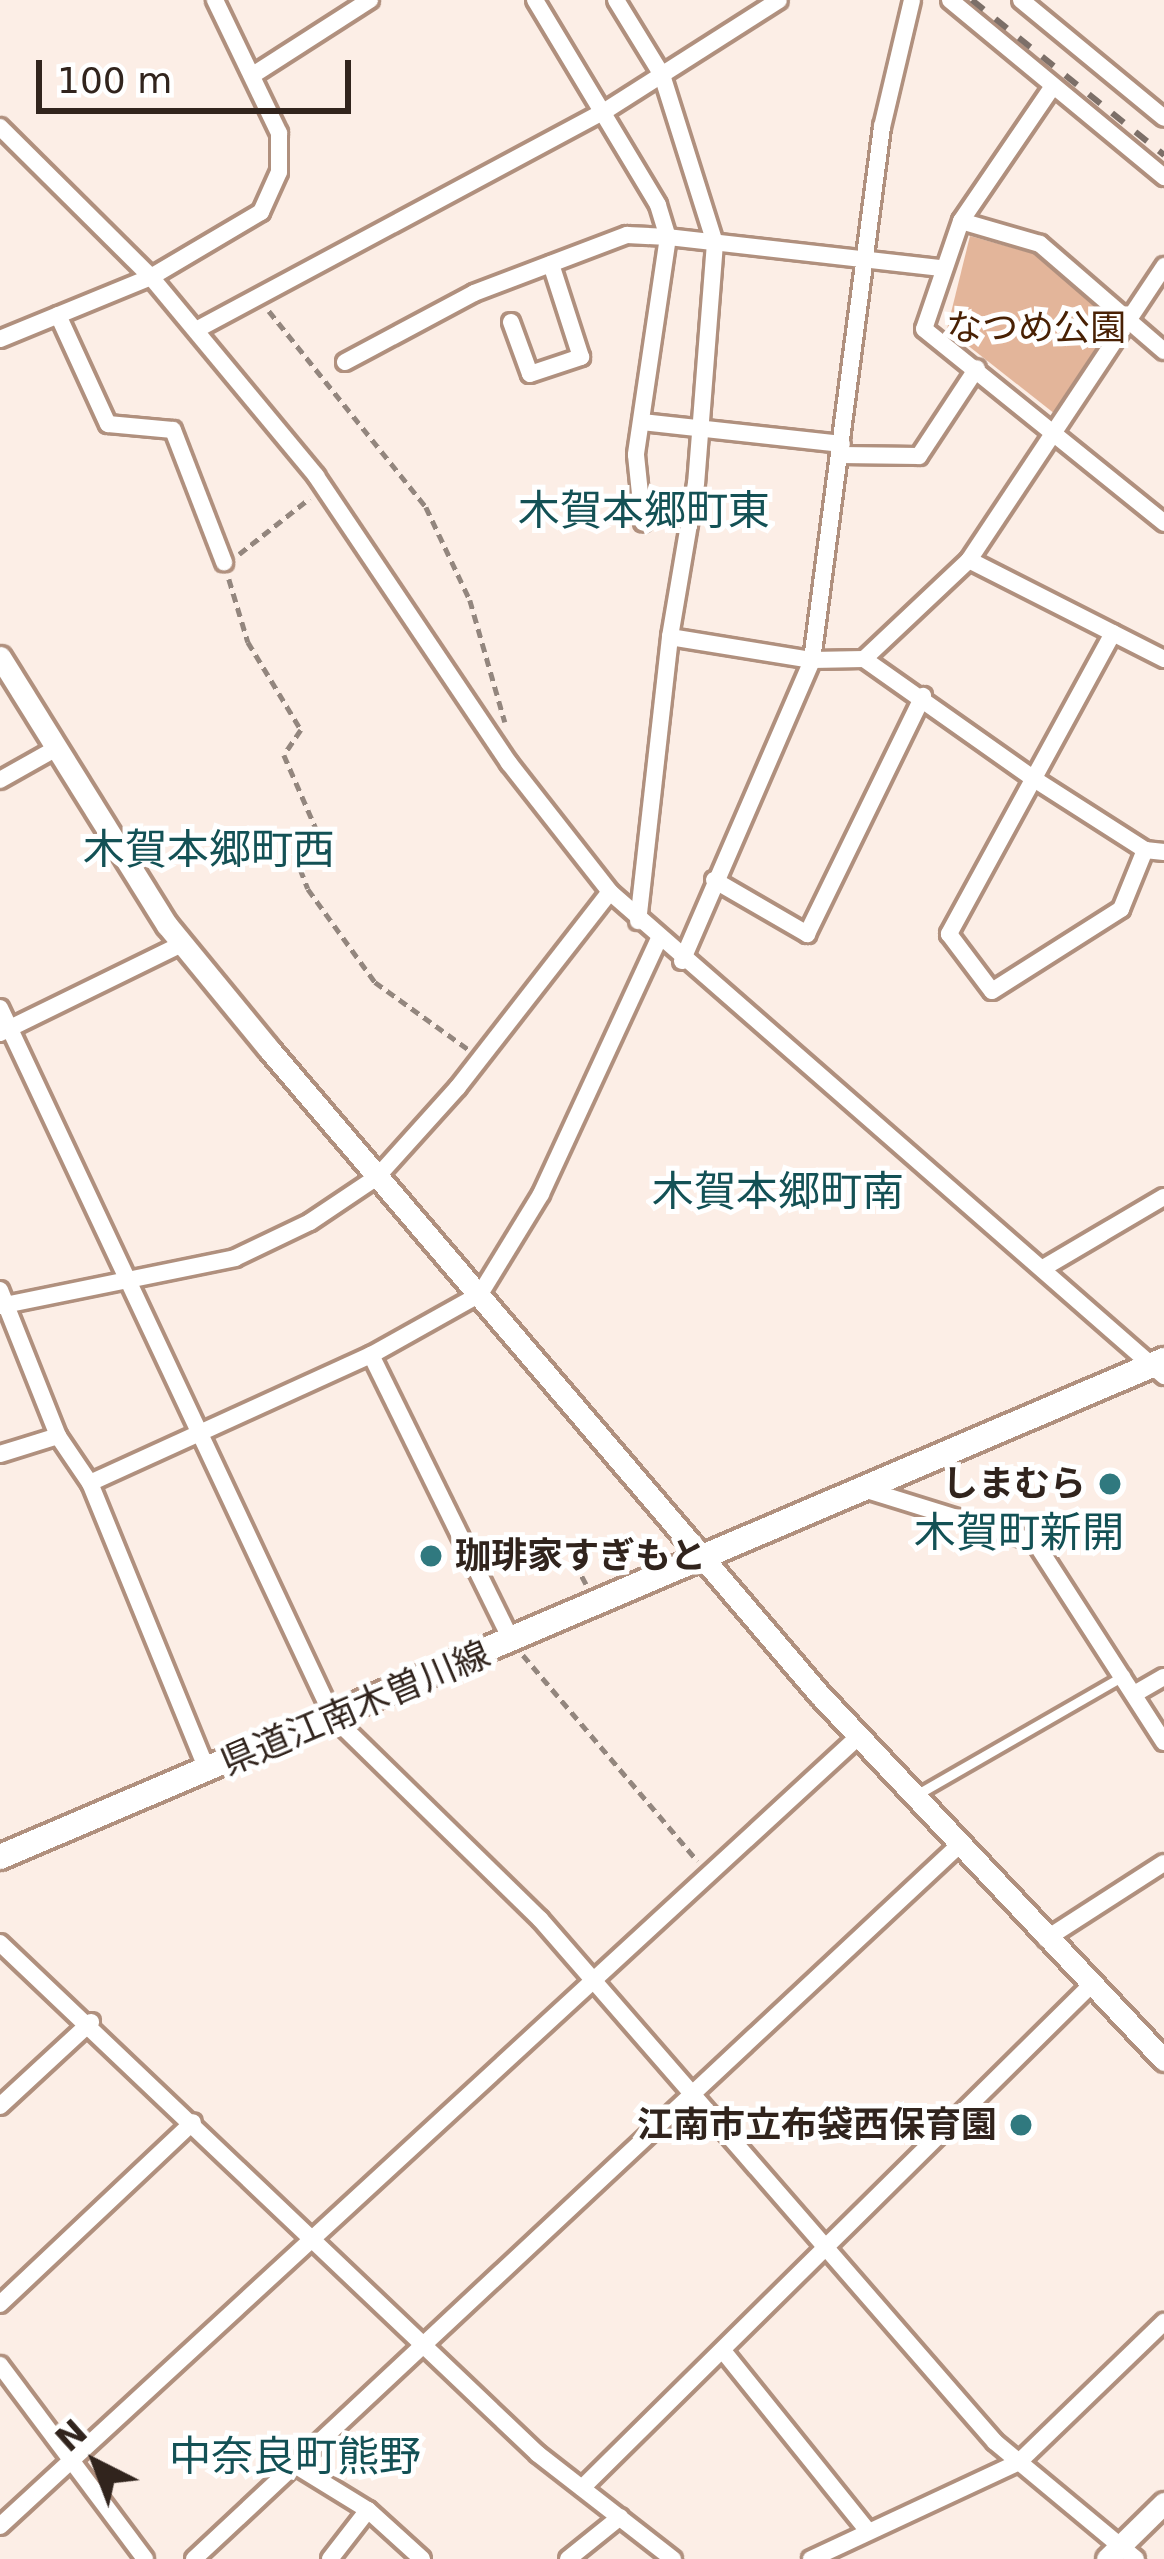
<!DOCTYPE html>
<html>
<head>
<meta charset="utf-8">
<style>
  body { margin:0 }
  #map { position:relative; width:1164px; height:2559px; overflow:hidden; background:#fceee6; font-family:"DejaVu Sans","Noto Sans JP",sans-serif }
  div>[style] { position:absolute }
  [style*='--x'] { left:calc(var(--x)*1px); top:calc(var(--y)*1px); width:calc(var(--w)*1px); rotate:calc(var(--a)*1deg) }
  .green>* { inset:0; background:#e3b59a }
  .path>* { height:4.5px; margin-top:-2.25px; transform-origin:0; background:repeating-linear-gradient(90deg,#93867e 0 9px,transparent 0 15px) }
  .roads { filter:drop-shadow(3px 0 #b0907e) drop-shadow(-3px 0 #b0907e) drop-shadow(0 3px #b0907e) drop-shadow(0 -3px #b0907e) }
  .service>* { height:9px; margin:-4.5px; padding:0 4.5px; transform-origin:4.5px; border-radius:4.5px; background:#fff }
  .minor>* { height:16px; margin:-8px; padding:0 8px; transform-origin:8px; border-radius:8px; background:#fff }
  .tertiary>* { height:21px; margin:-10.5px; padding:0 10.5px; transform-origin:10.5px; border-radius:10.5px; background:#fff }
  .secondary>* { height:24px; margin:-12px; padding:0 12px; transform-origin:12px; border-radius:12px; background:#fff }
  .rail>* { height:6px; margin-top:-3px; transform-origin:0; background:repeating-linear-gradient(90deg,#7c6f68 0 15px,transparent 0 30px) }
  .dots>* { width:33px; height:33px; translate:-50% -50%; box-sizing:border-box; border:6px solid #fff; border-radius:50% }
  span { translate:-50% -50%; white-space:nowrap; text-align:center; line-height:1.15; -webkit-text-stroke:10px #fff; paint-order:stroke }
  .park-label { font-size:36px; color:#492104 }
  .poi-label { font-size:36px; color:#31241d; font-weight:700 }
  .right { translate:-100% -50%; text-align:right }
  .left { translate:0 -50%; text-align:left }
  .street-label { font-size:36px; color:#31241d }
  .quarter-label { font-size:42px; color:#135155 }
  .north { position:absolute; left:36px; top:2403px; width:120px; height:120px; -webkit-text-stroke:9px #fff; paint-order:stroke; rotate:318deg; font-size:33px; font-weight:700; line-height:48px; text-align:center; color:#31241d }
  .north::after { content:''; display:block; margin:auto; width:42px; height:54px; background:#31241d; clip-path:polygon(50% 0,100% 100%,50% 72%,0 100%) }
  .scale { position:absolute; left:36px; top:60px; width:315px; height:54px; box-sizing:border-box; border:6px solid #31241d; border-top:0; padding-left:15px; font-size:36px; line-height:42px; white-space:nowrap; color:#31241d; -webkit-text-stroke:9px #fff; paint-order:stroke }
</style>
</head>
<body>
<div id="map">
  <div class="green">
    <div style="clip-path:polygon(970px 236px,1035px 254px,1120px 324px,1055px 414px,947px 329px)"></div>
  </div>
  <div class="path">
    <div style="--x:269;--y:311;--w:251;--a:51.3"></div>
    <div style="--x:426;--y:507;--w:103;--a:64.7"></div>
    <div style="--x:470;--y:600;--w:127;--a:74"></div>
    <div style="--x:239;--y:554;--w:90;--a:-38.3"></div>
    <div style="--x:229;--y:579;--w:66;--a:73.2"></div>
    <div style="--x:248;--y:642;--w:103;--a:58.9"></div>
    <div style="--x:301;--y:730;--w:30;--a:124"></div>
    <div style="--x:284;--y:755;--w:95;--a:66.4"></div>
    <div style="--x:322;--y:842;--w:30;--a:154"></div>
    <div style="--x:295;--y:855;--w:36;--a:69"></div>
    <div style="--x:308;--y:889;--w:115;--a:54.2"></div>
    <div style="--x:375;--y:982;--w:115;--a:35.8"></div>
    <div style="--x:575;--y:1563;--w:24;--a:62"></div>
    <div style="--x:523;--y:1655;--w:270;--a:49.7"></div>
  </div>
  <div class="roads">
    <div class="service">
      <div style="--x:916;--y:1795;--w:241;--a:-29.9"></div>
    </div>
    <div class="minor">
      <div style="--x:535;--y:0;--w:239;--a:59"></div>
      <div style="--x:658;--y:205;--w:34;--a:73"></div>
      <div style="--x:668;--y:237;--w:276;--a:6.5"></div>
      <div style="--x:616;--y:0;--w:88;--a:58.5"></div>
      <div style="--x:662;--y:75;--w:176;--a:72.5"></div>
      <div style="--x:715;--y:243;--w:241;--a:94.5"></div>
      <div style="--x:696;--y:483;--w:156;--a:99.6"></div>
      <div style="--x:670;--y:637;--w:286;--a:96.4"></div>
      <div style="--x:950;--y:0;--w:278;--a:39.6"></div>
      <div style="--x:1021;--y:0;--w:185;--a:39.5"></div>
      <div style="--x:253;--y:75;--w:139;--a:-32.7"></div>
      <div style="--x:0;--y:127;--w:213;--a:44.8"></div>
      <div style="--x:151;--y:277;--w:259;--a:50.3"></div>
      <div style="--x:316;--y:476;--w:346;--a:56.1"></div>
      <div style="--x:509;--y:763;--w:164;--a:51.9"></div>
      <div style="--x:610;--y:892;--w:736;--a:41.14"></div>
      <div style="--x:961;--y:221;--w:163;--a:-55.7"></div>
      <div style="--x:58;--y:315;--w:120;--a:65.4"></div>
      <div style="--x:108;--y:424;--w:65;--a:5.3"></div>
      <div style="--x:173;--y:430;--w:142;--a:68.9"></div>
      <div style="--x:511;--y:322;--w:55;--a:69.9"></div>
      <div style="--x:530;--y:374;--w:54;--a:-18.4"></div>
      <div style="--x:581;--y:357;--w:98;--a:-107.9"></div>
      <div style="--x:196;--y:330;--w:464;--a:-28.2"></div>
      <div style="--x:605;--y:111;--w:206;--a:-32.5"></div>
      <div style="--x:0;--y:339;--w:163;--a:-22.3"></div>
      <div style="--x:151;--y:277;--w:128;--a:-30.6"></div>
      <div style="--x:261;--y:212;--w:44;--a:-65.8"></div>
      <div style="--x:279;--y:172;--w:39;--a:-90"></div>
      <div style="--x:279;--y:133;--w:148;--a:-115.7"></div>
      <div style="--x:1164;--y:351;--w:164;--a:-139.2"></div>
      <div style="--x:1040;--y:244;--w:82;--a:-163.8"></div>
      <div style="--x:961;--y:221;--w:114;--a:108.9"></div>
      <div style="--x:924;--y:329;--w:309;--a:38.9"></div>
      <div style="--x:345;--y:362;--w:146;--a:-28.1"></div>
      <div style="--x:474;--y:293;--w:164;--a:-20.8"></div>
      <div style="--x:627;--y:235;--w:41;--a:2.8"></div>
      <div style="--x:668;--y:237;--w:220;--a:98.4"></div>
      <div style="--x:636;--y:455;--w:68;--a:84.1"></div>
      <div style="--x:642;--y:422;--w:201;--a:6.3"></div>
      <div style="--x:841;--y:455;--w:78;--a:0.7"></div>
      <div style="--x:919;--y:456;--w:105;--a:-56.6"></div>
      <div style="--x:969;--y:560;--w:219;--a:26.9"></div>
      <div style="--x:1113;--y:633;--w:343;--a:118.6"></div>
      <div style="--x:949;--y:934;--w:71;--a:53"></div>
      <div style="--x:992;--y:991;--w:153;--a:-32.4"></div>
      <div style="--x:1121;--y:909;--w:64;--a:-67.9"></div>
      <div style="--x:670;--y:637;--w:144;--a:9.2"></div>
      <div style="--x:812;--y:660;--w:52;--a:-1.1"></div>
      <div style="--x:864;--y:659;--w:204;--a:35.2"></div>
      <div style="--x:1031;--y:777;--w:135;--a:32.6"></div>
      <div style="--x:1145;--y:850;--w:19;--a:6"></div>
      <div style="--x:864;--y:659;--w:144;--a:-43.3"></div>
      <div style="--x:969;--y:560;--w:353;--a:-56.4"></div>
      <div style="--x:0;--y:780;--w:63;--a:-29.4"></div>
      <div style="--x:714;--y:880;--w:108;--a:30.1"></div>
      <div style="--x:807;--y:934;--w:265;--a:-64"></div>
      <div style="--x:682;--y:961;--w:328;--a:-66.6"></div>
      <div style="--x:812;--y:660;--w:538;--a:-82.52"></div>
      <div style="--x:882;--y:127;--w:130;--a:-76.7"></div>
      <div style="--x:0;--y:1008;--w:783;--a:64.84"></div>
      <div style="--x:333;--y:1717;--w:289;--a:44.3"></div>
      <div style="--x:540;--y:1919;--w:693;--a:48.98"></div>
      <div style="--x:995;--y:2442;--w:183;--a:39.7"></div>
      <div style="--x:0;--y:1033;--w:205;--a:-26.1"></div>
      <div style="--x:1045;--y:1267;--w:138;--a:-30.5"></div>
      <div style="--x:0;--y:1290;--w:157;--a:68.3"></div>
      <div style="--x:58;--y:1436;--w:57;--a:55.8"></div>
      <div style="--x:90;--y:1483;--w:310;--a:67.8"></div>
      <div style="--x:0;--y:1306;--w:240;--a:-11.5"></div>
      <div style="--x:235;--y:1258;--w:83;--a:-25.6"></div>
      <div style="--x:310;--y:1222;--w:81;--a:-33.9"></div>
      <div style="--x:377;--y:1177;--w:121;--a:-48"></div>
      <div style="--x:458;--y:1087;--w:247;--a:-52.1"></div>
      <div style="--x:371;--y:1355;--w:319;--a:63.8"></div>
      <div style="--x:0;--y:1454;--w:61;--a:-17.2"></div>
      <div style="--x:90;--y:1483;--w:309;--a:-24.5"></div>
      <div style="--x:371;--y:1355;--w:125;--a:-29.2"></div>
      <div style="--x:480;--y:1294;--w:117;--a:-58.6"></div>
      <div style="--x:541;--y:1194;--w:281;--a:-65.2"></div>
      <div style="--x:870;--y:1491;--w:173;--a:17.2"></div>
      <div style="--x:1035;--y:1542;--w:238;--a:57.2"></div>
      <div style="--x:1136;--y:1693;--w:32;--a:-30"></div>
      <div style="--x:1046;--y:1939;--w:140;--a:-32.8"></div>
      <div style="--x:0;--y:1943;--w:742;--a:43.53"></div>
      <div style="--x:538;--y:2454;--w:171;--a:37.9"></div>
      <div style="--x:0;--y:2106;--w:124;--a:-42.7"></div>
      <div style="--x:0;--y:2304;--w:265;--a:-43.3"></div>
      <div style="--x:724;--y:2352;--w:230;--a:51.2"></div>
      <div style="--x:0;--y:2365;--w:242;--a:53.2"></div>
      <div style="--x:298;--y:2467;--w:82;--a:31.6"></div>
      <div style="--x:368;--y:2510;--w:73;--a:42.2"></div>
      <div style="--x:582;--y:2488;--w:714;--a:-44.66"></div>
      <div style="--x:0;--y:2526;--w:1166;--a:-42.6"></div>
      <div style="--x:194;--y:2559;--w:1045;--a:-43.02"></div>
      <div style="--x:330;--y:2559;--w:62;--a:-52.2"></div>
      <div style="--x:568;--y:2559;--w:67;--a:-38.9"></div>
      <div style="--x:811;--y:2559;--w:230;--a:-25"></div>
      <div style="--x:1019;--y:2462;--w:202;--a:-44"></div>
    </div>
    <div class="tertiary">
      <div style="--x:0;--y:657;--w:316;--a:58.1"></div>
      <div style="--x:167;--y:925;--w:159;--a:50.6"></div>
      <div style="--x:268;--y:1048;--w:849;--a:49.54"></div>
      <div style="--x:819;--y:1694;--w:503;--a:46.69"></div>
      <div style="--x:1107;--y:2559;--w:80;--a:-44.5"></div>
    </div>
    <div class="secondary">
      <div style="--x:0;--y:1857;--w:1266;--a:-23.12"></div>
    </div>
  </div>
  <div class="rail">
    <div style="--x:972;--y:0;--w:247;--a:38.9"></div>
  </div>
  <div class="dots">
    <div style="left:1110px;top:1484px;background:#30797f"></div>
    <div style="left:431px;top:1556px;background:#30797f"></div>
    <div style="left:1021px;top:2125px;background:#30797f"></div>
  </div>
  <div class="park-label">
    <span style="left:1036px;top:328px">なつめ公園</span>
  </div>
  <div class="poi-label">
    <span class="right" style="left:1086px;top:1484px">しまむら</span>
    <span class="left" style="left:455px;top:1556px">珈琲家すぎもと</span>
    <span class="right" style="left:997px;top:2125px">江南市立布袋西保育園</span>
  </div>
  <div class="street-label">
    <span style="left:355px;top:1708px;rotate:-23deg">県道江南木曽川線</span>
  </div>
  <div class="quarter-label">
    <span style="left:644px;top:511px">木賀本郷町東</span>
    <span style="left:209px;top:850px">木賀本郷町西</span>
    <span style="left:778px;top:1192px">木賀本郷町南</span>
    <span style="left:1019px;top:1533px">木賀町新開</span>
    <span style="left:295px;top:2457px">中奈良町熊野</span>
  </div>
  <div class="north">N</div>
  <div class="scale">100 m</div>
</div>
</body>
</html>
